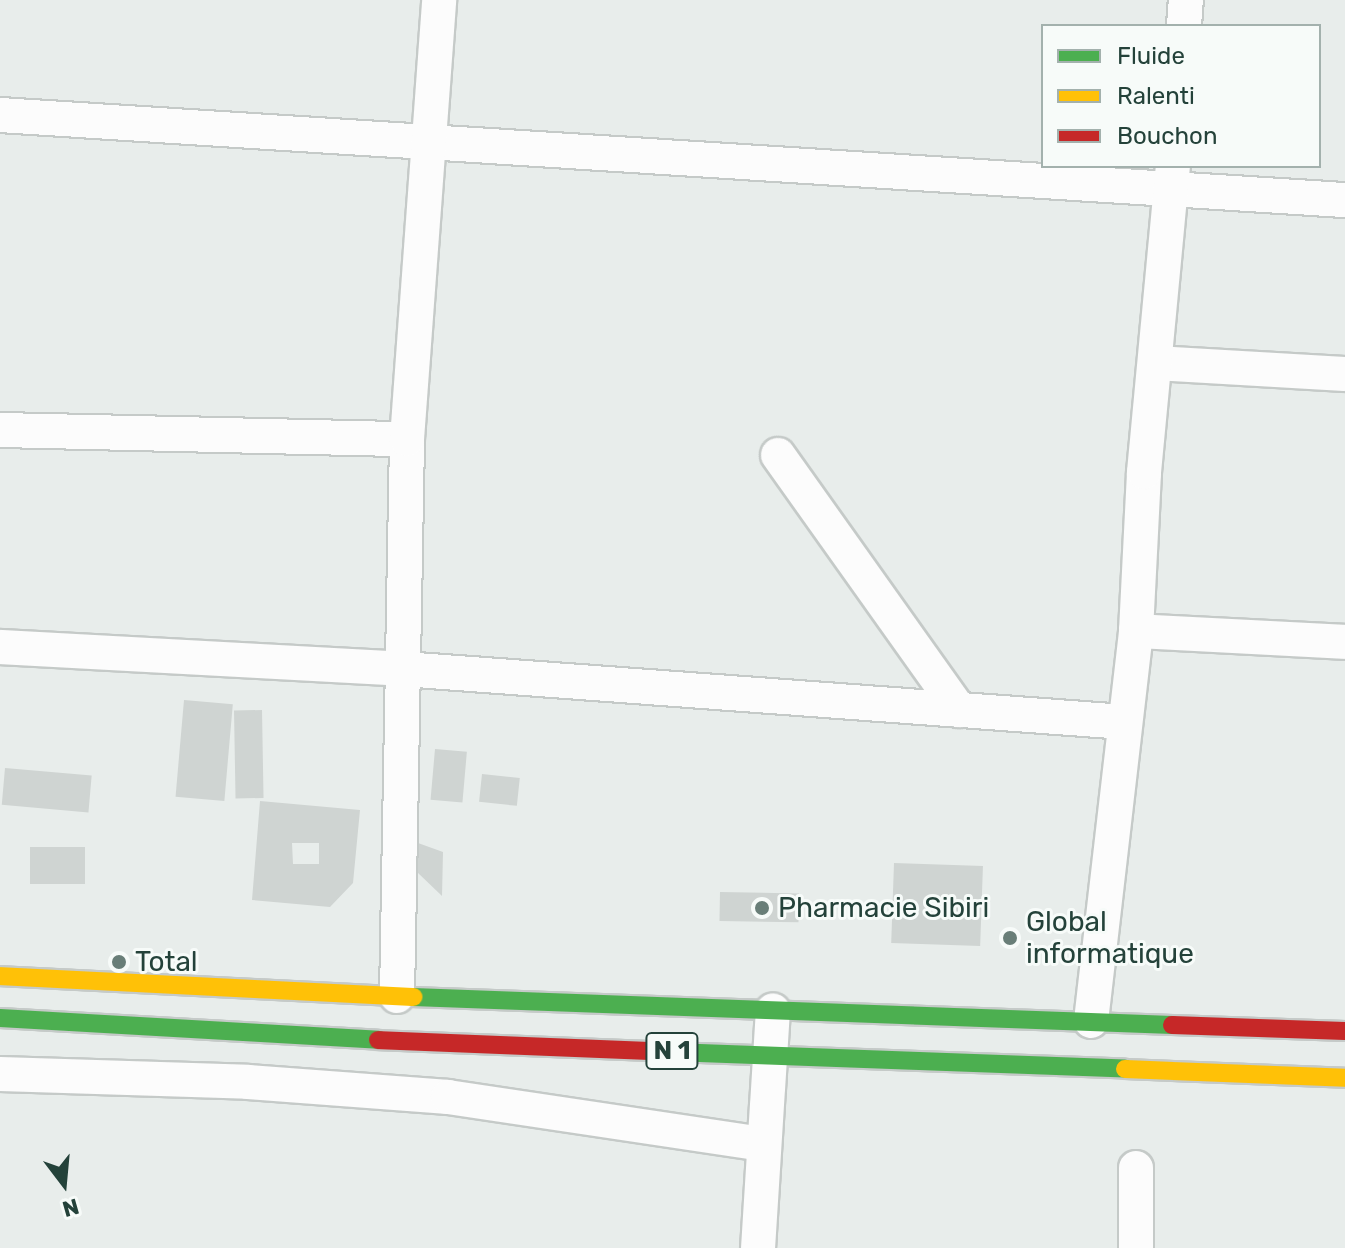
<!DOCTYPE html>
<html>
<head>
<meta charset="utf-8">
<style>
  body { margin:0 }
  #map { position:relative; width:1345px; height:1248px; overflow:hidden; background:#e8edeb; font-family:Rubik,sans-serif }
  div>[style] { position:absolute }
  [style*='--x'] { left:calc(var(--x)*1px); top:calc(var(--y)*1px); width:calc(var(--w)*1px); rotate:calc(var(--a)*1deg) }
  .building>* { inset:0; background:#cfd4d2; transform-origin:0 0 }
  .roads { filter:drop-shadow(2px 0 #c5cac8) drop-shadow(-2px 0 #c5cac8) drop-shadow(0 2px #c5cac8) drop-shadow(0 -2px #c5cac8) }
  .street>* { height:34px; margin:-17px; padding:0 17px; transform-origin:17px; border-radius:17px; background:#fcfcfc }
  .fast>* { height:18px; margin:-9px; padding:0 9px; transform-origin:9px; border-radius:9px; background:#4caf50 }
  .slow>* { height:18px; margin:-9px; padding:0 9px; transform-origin:9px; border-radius:9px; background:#ffc107 }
  .jam>* { height:18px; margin:-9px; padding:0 9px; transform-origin:9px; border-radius:9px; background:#c62828 }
  .dots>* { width:22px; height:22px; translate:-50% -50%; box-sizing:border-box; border:4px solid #f7fbf9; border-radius:50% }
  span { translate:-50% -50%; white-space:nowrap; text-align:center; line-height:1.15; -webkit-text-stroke:6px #f7fbf9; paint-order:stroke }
  .shield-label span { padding:2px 6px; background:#f7fbf9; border:2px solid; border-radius:6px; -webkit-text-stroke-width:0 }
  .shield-label { font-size:26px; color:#24423a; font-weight:700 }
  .poi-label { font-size:28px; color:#24423a }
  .left { translate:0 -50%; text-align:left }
  .legend { position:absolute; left:1041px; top:24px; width:280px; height:144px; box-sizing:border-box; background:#f7fbf9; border:2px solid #a3b1ad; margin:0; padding:10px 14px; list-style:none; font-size:24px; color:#24423a }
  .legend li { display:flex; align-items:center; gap:16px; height:40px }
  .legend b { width:40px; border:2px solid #a3b1ad }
  .north { position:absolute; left:24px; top:1144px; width:80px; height:80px; -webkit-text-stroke:6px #f7fbf9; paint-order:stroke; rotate:164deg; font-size:22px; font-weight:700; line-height:32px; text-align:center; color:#24423a }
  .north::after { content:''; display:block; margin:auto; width:28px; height:36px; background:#24423a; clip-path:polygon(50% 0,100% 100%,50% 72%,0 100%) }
</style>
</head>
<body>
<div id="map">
  <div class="building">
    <div style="left:184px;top:700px;width:49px;height:97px;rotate:5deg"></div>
    <div style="left:262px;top:710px;width:88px;height:28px;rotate:89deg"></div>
    <div style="left:435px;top:749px;width:32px;height:51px;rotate:5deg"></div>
    <div style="left:5px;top:768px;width:87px;height:37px;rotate:5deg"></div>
    <div style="left:482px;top:774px;width:38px;height:28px;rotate:6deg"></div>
    <div style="clip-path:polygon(evenodd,260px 801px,360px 810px,353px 883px,330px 907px,252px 900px,260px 801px,292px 843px,319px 843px,319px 864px,293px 864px,292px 843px)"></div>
    <div style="clip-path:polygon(418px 843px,443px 852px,442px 896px,417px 872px)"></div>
    <div style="left:30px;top:847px;width:55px;height:37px"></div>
    <div style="left:894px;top:863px;width:89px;height:80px;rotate:2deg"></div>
    <div style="left:720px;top:892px;width:79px;height:29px;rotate:1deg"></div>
  </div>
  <div class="roads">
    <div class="street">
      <div style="--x:1184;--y:26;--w:26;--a:-86"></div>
      <div style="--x:0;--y:115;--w:1348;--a:3.62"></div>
      <div style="--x:1155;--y:363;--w:190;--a:3.3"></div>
      <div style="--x:0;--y:430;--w:407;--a:1.3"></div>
      <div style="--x:778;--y:455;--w:313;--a:54.6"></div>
      <div style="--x:1136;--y:631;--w:209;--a:3"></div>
      <div style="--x:0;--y:647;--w:404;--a:3.1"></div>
      <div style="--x:403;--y:669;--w:723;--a:4.2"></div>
      <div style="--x:397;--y:996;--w:557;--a:-88.97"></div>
      <div style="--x:407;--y:439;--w:440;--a:-85.8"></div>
      <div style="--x:1091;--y:1021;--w:393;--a:-83.4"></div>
      <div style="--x:1136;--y:631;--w:159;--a:-87.1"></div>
      <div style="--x:1144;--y:472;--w:307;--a:-84.6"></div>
      <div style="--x:0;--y:1074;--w:248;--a:1.8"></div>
      <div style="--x:248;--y:1082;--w:201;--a:4.3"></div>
      <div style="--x:448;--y:1097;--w:318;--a:8.5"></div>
      <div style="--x:758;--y:1248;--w:238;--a:-86.4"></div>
      <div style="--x:1136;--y:1248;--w:80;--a:-90"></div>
    </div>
    <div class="fast">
      <div style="--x:413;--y:997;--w:760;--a:2.11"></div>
      <div style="--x:0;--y:1018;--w:379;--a:3.3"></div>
      <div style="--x:672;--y:1052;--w:453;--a:2.1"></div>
    </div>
    <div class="slow">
      <div style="--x:0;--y:976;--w:414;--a:2.9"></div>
      <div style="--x:1125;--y:1069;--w:220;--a:2.3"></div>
    </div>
    <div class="jam">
      <div style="--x:1172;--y:1025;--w:173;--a:2"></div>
      <div style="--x:378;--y:1040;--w:294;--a:2.3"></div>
    </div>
  </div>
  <div class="dots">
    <div style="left:762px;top:908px;background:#697e78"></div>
    <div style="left:1010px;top:938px;background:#697e78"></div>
    <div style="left:119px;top:962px;background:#697e78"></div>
  </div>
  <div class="shield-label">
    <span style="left:672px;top:1051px">N 1</span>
  </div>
  <div class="poi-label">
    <span class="left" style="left:778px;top:908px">Pharmacie Sibiri</span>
    <span class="left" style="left:1026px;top:938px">Global<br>informatique</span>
    <span class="left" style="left:135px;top:962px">Total</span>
  </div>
  <ul class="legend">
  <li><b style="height:10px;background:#4caf50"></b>Fluide</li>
  <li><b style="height:10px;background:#ffc107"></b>Ralenti</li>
  <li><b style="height:10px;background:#c62828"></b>Bouchon</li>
  </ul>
  <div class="north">N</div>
</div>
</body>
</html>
